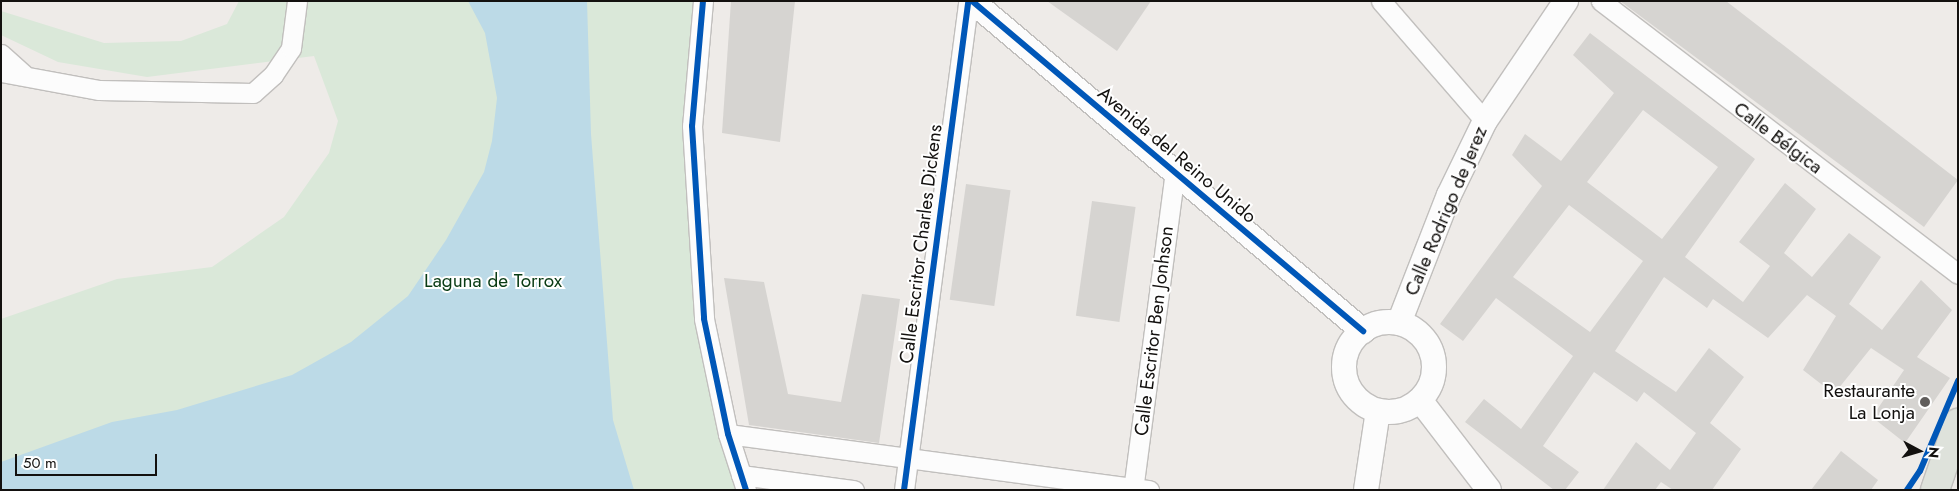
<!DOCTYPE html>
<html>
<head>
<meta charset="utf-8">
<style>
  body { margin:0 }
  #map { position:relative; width:1959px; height:491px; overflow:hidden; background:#eeebe8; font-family:Jost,sans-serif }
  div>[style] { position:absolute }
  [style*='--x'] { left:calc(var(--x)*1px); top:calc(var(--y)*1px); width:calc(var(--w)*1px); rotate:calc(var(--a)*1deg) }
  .green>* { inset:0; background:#dae8d9 }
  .water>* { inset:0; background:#bcdae7 }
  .building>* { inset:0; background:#d6d4d1; transform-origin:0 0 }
  .roads { filter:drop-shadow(1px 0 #c1bfbd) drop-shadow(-1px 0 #c1bfbd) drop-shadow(0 1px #c1bfbd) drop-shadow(0 -1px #c1bfbd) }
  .minor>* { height:19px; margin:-9.5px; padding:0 9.5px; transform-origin:9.5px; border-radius:9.5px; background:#fcfcfc }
  .tertiary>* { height:24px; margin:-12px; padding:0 12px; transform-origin:12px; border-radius:12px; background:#fcfcfc }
  .tertiary>.ring { margin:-12px; padding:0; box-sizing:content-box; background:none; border:24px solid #fcfcfc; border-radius:50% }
  .primary>* { height:28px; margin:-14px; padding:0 14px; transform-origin:14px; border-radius:14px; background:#dee2db }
  .cycleway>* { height:6px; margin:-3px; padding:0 3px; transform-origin:3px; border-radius:3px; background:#0057b8 }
  .dots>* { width:14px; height:14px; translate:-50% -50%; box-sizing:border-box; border:2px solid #fff; border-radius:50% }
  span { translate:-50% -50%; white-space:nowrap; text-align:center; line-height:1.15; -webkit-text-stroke:4px #fff; paint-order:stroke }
  .street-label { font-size:19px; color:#13110f }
  .park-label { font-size:19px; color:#093b14 }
  .poi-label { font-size:19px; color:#13110f }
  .right { translate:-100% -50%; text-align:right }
  .frame { position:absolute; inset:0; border:2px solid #13110f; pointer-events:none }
  .north { position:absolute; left:1894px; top:426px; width:50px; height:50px; -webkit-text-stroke:4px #fff; paint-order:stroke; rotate:96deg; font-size:14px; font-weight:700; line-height:20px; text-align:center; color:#13110f }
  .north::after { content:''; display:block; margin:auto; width:18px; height:22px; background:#13110f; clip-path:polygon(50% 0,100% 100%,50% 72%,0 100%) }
  .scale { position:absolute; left:15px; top:454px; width:142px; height:22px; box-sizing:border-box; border:2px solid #13110f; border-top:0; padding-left:6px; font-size:15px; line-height:18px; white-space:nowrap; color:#13110f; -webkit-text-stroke:4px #fff; paint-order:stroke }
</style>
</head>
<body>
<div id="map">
  <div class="green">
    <div style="clip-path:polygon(239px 1px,703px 1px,694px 126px,704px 304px,748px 490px,1px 490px,1px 319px,117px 279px,212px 267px,284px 217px,329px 153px,338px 121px,314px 56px,147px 77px,58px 62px,1px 35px,1px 11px,104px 43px,181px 41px,227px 24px)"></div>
  </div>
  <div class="water">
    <div style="clip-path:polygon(468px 1px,587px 1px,591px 134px,613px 420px,634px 490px,1px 490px,1px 462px,112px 422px,177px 410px,292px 375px,351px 342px,408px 296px,446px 240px,484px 172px,492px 141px,497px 98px,485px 33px)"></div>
  </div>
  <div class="building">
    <div style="clip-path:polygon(731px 1px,795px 1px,780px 142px,722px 133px)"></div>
    <div style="clip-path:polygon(1047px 1px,1151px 1px,1117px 51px)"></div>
    <div style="clip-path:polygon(1620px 1px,1726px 1px,1958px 180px,1924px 227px)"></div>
    <div style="clip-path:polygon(evenodd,1590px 33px,1755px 159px,1685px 257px,1743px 302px,1770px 266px,1739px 242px,1785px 183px,1816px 209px,1784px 253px,1812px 277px,1849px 233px,1881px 257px,1849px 304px,1882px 330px,1921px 280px,1952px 310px,1917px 357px,1950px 378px,1905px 443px,1872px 417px,1904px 370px,1871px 348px,1834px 394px,1803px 370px,1836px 316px,1807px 295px,1768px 338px,1713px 299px,1707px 308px,1664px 277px,1615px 351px,1676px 392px,1709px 348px,1744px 377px,1710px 423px,1741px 449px,1712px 490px,1673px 490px,1661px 482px,1655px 490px,1603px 490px,1636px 442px,1670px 470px,1696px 433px,1644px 392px,1637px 402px,1594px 372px,1543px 446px,1579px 472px,1565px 490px,1554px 490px,1465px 422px,1484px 399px,1521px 429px,1573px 356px,1496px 298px,1463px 341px,1440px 324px,1542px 186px,1512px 155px,1525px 134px,1561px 161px,1614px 93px,1573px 55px,1590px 33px,1643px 110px,1718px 167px,1662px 239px,1587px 182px,1643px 110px,1590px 33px,1569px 205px,1643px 261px,1590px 332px,1513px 277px,1569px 205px)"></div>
    <div style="left:966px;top:184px;width:45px;height:117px;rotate:8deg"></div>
    <div style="left:1092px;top:201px;width:44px;height:116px;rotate:8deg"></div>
    <div style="clip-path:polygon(724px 278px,764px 282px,788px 394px,841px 402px,862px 294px,900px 299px,879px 443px,749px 425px)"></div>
    <div style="clip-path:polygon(1841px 451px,1878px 480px,1871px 490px,1811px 490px)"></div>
  </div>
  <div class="roads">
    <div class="minor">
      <div style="--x:703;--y:1;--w:125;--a:95"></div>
      <div style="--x:692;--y:126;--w:193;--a:86.4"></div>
      <div style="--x:704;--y:319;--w:117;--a:78.2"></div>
      <div style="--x:728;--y:434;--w:59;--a:72.2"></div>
      <div style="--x:1381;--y:1;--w:159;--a:49.1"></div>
      <div style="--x:1601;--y:1;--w:449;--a:37.4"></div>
      <div style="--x:1;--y:54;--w:30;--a:42"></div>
      <div style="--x:1;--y:72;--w:100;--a:10.4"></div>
      <div style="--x:99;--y:90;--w:154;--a:1.1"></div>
      <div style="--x:253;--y:93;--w:27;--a:-42"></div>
      <div style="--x:273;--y:75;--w:32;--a:-56"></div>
      <div style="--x:291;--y:48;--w:47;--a:-82.7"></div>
      <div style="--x:728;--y:434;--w:425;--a:7.6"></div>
      <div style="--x:741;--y:475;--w:114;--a:7.6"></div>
      <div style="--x:904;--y:490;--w:493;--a:-82.5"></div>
      <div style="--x:1133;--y:490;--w:320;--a:-82.5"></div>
    </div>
    <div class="tertiary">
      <div style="--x:972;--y:1;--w:512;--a:40.16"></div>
      <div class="ring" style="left:1344px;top:322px;width:66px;height:66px"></div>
      <div style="--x:1399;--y:323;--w:137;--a:-68.7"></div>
      <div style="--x:1449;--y:195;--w:82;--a:-64.1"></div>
      <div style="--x:1485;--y:121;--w:145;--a:-56"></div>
      <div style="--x:1420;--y:400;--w:113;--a:52.5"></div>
      <div style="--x:1366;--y:490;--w:80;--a:-81.4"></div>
    </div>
    <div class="primary">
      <div style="--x:1935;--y:490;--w:71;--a:-71.1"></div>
    </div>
  </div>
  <div class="cycleway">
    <div style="--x:703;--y:1;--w:125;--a:95"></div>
    <div style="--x:692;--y:126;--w:193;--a:86.4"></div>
    <div style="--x:704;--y:319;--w:117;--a:78.2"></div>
    <div style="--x:728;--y:434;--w:59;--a:72.2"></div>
    <div style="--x:972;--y:1;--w:512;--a:40.16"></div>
    <div style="--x:904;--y:490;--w:493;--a:-82.5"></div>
    <div style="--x:1907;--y:490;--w:23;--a:-56"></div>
    <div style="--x:1920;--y:471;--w:98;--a:-67.1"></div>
  </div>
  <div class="dots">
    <div style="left:1925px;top:402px;background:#605d5b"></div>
  </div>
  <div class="street-label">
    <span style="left:1778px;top:138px;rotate:37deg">Calle Bélgica</span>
    <span style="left:1177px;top:155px;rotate:40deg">Avenida del Reino Unido</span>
    <span style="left:1446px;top:211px;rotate:-67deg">Calle Rodrigo de Jerez</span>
    <span style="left:921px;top:244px;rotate:-83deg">Calle Escritor Charles Dickens</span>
    <span style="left:1154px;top:331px;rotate:-83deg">Calle Escritor Ben Jonhson</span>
  </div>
  <div class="park-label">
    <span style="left:493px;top:281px">Laguna de Torrox</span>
  </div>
  <div class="poi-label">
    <span class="right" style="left:1915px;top:402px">Restaurante<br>La Lonja</span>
  </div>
  <div class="frame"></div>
  <div class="north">N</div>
  <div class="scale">50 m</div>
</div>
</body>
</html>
